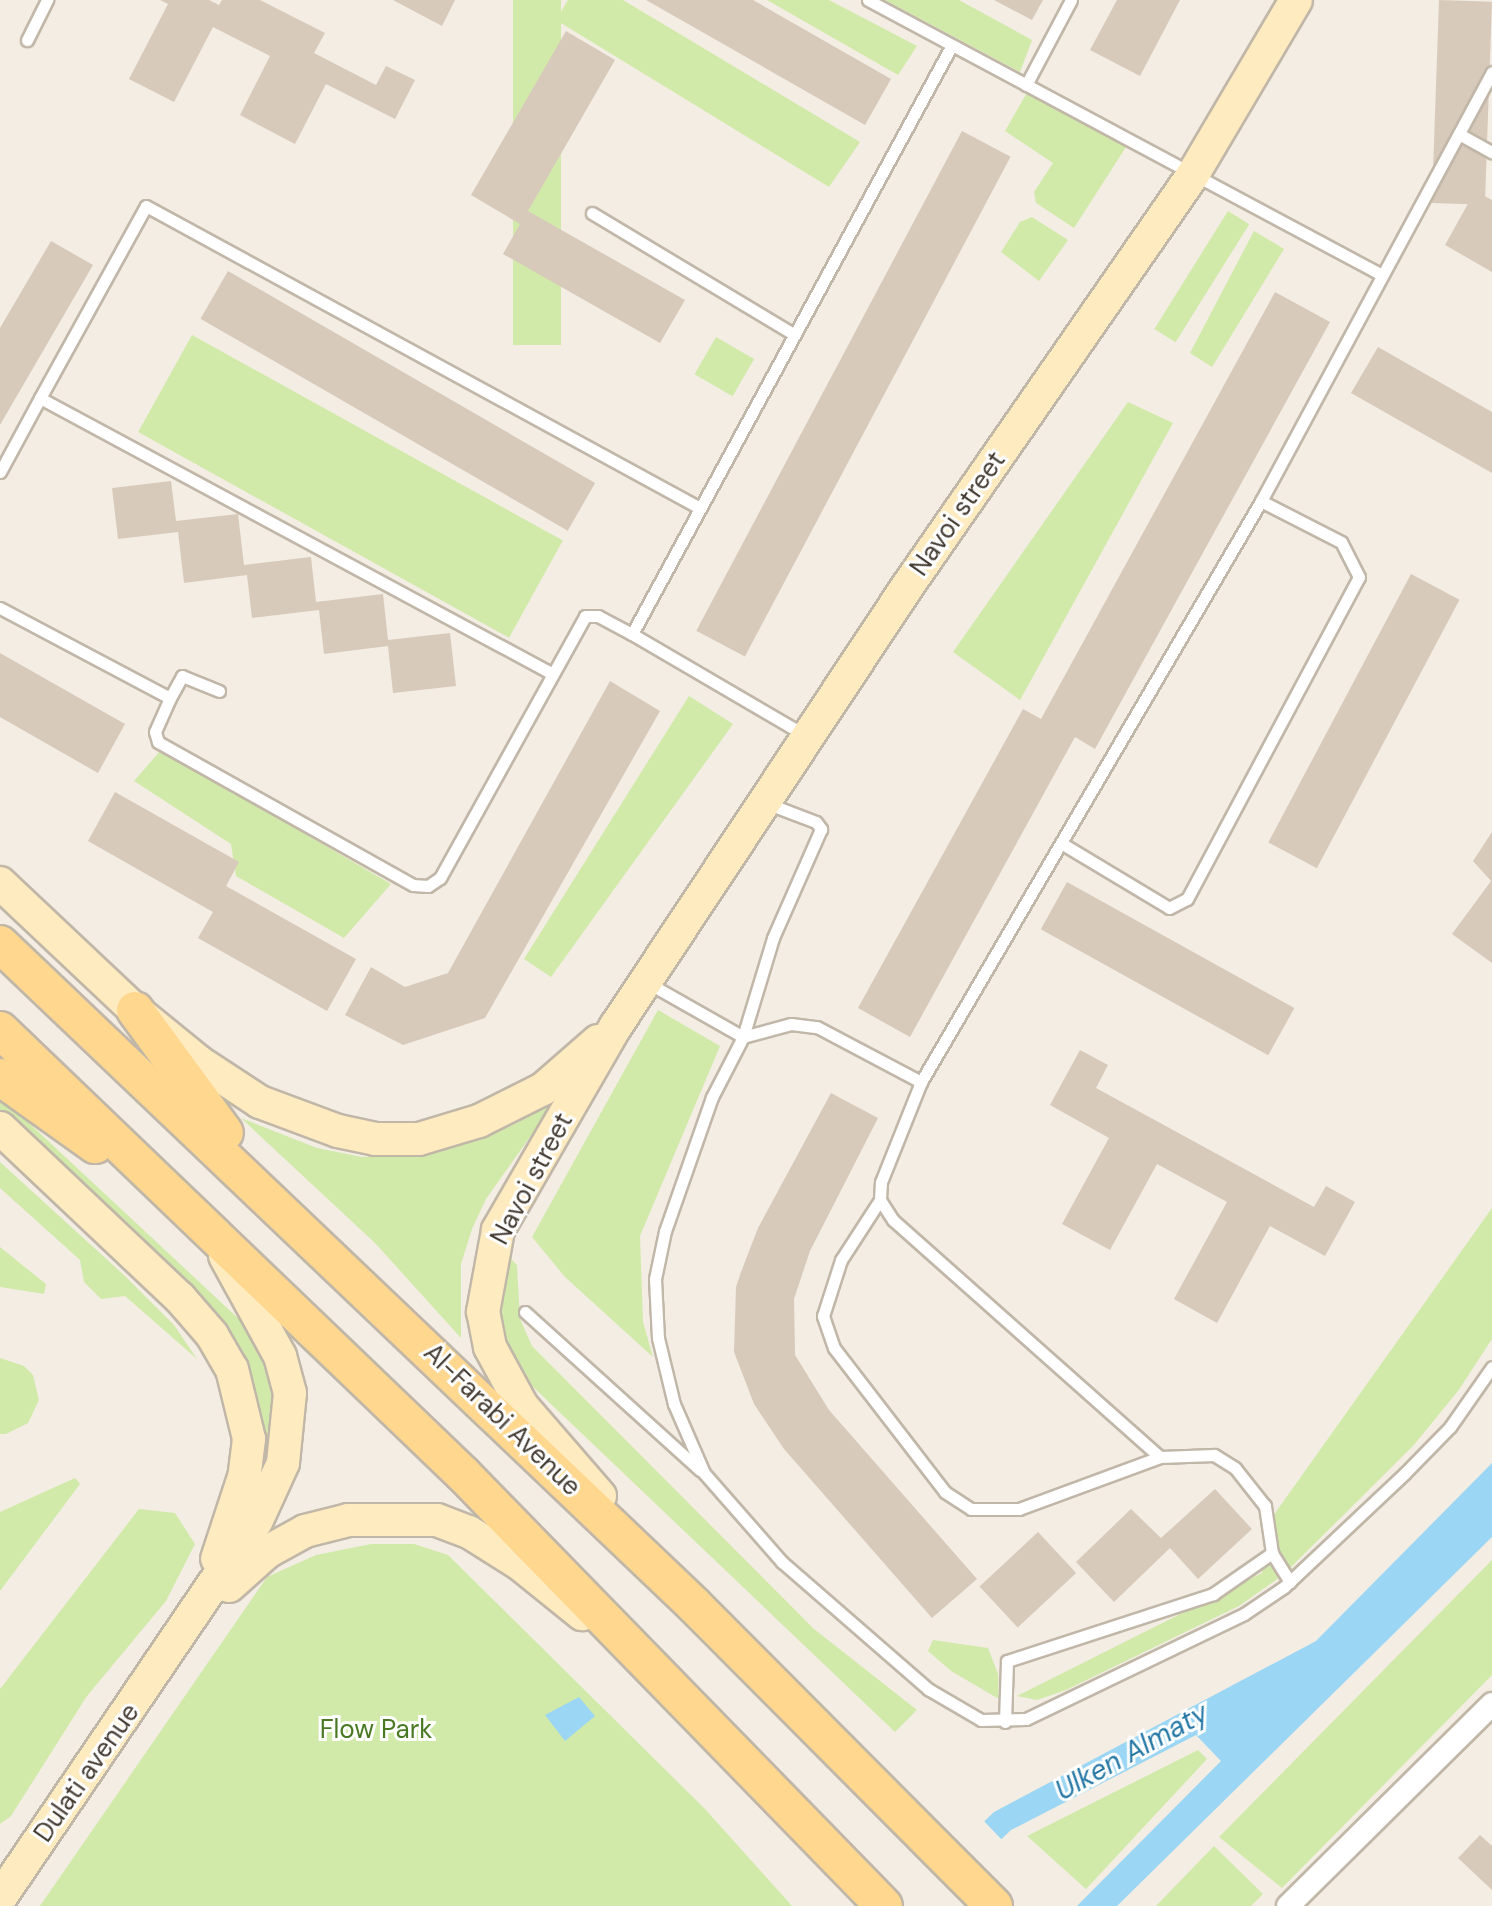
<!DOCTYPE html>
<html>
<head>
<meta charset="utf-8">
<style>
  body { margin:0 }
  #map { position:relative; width:1492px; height:1906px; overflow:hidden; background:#f3ede3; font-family:"DM Sans",sans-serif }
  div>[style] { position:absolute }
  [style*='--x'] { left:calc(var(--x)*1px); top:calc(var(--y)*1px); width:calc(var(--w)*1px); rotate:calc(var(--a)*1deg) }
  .green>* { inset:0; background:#d1eaa9; transform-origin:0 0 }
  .water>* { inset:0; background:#9bd6f4 }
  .pier>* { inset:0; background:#f3ede3 }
  .building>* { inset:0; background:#d8cabb; transform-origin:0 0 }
  .roads { filter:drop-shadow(2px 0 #c1b7a8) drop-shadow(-2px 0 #c1b7a8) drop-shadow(0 2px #c1b7a8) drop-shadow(0 -2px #c1b7a8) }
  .lane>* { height:11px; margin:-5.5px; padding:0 5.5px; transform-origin:5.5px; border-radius:5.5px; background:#fff }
  .street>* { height:22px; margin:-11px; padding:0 11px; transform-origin:11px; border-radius:11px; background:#fff }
  .secondary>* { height:32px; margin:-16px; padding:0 16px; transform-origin:16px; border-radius:16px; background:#ffebc0 }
  .primary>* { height:36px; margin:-18px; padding:0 18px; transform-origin:18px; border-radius:18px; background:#ffd78f }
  span { translate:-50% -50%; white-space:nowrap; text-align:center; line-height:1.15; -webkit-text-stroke:6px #fff; paint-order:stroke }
  .street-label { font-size:26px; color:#443c33 }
  .park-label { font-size:26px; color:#4a7924 }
  .water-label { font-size:28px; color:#2578a5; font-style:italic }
</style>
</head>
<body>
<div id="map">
  <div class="green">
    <div style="left:513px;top:0;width:48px;height:345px"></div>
    <div style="clip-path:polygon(568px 0,623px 0,860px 142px,829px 187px,556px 20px)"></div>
    <div style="clip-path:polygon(767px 0,829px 0,917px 46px,898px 75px)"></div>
    <div style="clip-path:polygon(885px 0,959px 0,1032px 40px,1020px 72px)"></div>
    <div style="clip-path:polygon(1029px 89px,1126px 147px,1074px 228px,1036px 203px,1034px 192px,1053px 163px,1005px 131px)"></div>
    <div style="left:1228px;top:211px;width:25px;height:139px;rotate:32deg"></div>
    <div style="clip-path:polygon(1032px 217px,1068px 240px,1039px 281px,1001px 252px,1020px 222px)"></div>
    <div style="clip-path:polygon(1254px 231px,1284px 249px,1212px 367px,1190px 353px)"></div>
    <div style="left:192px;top:335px;width:424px;height:111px;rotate:29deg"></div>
    <div style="left:716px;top:337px;width:44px;height:43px;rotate:30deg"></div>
    <div style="clip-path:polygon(1128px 402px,1173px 423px,1020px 700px,953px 652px)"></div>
    <div style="clip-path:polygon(689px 696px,733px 724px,551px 977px,524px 959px)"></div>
    <div style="clip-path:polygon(161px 750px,391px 884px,344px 938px,236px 876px,231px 844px,134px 781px)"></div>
    <div style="clip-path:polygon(658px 1010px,720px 1046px,640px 1236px,643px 1322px,653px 1357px,565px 1277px,532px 1237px)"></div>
    <div style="clip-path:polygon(573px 1076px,486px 1199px,472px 1229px,461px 1264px,461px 1338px,375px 1243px,241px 1118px,317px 1148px,362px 1157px,409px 1154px,479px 1139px,519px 1122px)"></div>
    <div style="clip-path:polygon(0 1096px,255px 1334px,269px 1367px,276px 1445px,249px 1508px,244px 1363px,0 1113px)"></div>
    <div style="clip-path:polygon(0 1162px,125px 1276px,174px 1325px,197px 1359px,125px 1296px,101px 1299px,84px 1282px,80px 1260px,0 1188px)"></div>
    <div style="clip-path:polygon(1492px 1208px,1492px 1339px,1458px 1391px,1413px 1446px,1283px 1575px,1239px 1606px,1066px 1690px,1037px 1700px,1017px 1696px,1262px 1573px,1266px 1526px)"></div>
    <div style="clip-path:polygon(0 1247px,46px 1284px,44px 1294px,0 1287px)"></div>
    <div style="clip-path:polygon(504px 1252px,517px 1265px,520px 1319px,532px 1346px,814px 1629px,917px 1710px,895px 1732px,531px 1385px,512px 1356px,501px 1323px)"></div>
    <div style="clip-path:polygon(0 1358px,24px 1366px,33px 1375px,39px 1400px,28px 1423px,6px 1434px,0 1434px)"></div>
    <div style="clip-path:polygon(75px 1478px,80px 1484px,0 1591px,0 1512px)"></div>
    <div style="clip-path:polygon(139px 1509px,175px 1513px,195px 1544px,166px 1601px,87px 1696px,11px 1816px,0 1824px,0 1689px)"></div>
    <div style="clip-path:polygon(371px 1544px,414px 1544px,448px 1555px,705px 1809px,792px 1906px,40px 1906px,267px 1577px,316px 1555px)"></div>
    <div style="clip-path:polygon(1492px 1560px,1492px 1675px,1282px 1888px,1219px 1837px)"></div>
    <div style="clip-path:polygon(933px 1640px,988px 1648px,998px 1674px,999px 1699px,951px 1671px,928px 1651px)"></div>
    <div style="clip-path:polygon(1198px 1750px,1207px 1759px,1086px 1889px,1027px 1836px)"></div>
    <div style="clip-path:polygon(1214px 1846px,1263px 1894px,1251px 1906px,1156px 1906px)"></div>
  </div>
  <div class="water">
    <div style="clip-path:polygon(1492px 1463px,1492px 1537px,1117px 1906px,1077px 1906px,1221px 1761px,1196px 1735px,1011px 1830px,932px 1906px,896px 1906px,994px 1812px,1316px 1641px)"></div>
    <div style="clip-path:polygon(579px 1697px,595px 1716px,565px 1741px,545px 1715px)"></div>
  </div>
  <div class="pier">
    <div style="clip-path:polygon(981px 1818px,1004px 1842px,938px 1906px,892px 1906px)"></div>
  </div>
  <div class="building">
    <div style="clip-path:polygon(160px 0,209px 0,219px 5px,222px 0,260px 0,325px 33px,314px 53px,376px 85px,386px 66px,415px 80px,395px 119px,326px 84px,295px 144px,240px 115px,270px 56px,213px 27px,174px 102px,129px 79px,168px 4px)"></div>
    <div style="clip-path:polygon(393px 0,455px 0,442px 26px)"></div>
    <div style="clip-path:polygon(646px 0,753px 0,891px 79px,865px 125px)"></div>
    <div style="clip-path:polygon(994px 0,1043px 0,1032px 20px)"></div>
    <div style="clip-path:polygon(1117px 0,1180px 0,1140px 76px,1090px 50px)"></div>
    <div style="left:1439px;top:0;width:53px;height:203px;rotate:2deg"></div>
    <div style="clip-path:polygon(566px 31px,615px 60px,528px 211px,685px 300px,660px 343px,503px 254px,520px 224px,471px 195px)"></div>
    <div style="left:962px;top:131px;width:55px;height:566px;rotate:28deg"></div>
    <div style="clip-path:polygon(1475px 191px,1492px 200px,1492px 272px,1445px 245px)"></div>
    <div style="clip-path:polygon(51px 241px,93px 265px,0 425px,0 328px)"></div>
    <div style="left:228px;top:271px;width:424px;height:55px;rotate:30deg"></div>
    <div style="clip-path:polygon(1275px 292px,1330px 322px,1095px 749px,1075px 737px,910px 1037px,858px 1008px,1023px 709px,1041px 719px)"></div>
    <div style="clip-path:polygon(1378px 347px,1492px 412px,1492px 473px,1351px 393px)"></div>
    <div style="clip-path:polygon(171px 481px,176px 521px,238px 514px,244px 565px,311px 557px,316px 602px,383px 594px,388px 640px,450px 633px,456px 686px,393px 693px,388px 646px,324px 654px,319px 610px,252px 618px,247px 575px,184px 583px,178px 532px,118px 539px,112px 488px)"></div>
    <div style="left:1411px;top:574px;width:55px;height:304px;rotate:28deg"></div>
    <div style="clip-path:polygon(0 653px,125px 724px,98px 773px,0 717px)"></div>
    <div style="clip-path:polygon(610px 681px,660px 711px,485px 1018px,403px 1045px,345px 1015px,371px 967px,405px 987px,448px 973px)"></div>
    <div style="clip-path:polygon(115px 792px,239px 862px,226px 886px,356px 959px,327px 1011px,198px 938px,213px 912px,88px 841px)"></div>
    <div style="clip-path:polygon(1492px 832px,1492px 963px,1452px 934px,1491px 881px,1473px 861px)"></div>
    <div style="left:1067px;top:882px;width:260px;height:54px;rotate:29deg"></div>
    <div style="clip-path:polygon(1080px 1050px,1108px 1065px,1096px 1088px,1314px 1207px,1326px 1186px,1355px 1202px,1325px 1256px,1270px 1226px,1217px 1323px,1174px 1299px,1227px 1202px,1157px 1164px,1110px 1250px,1062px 1224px,1109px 1138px,1050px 1105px)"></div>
    <div style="clip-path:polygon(831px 1093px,878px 1118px,810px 1251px,794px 1299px,795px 1355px,829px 1410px,977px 1579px,932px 1618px,784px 1449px,754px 1404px,734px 1352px,736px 1287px,741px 1272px,758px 1228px)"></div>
    <div style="clip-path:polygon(1215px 1489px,1252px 1529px,1198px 1579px,1170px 1548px,1114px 1602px,1076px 1562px,1131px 1509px,1161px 1538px)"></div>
    <div style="left:1038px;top:1532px;width:56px;height:80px;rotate:47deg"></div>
    <div style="clip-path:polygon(1480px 1835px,1492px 1846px,1492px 1890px,1458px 1858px)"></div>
  </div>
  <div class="roads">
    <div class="lane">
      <div style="--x:868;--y:0;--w:583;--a:28.15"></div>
      <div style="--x:27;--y:40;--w:45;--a:-63.4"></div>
      <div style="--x:1026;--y:85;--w:96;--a:-62.1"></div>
      <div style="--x:1459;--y:134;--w:38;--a:29"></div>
      <div style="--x:592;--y:213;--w:235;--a:31"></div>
      <div style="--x:40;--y:398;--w:219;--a:-61.1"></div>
      <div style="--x:146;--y:206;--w:629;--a:28.6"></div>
      <div style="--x:0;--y:472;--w:84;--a:-61.6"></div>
      <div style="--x:40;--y:398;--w:580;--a:28.29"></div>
      <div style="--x:0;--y:608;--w:192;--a:27.9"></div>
      <div style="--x:170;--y:698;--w:37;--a:114"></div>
      <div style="--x:155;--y:732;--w:10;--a:73"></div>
      <div style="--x:158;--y:742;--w:292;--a:29.3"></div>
      <div style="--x:413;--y:885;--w:15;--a:4"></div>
      <div style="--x:428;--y:886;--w:14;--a:-34"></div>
      <div style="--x:440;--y:878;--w:299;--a:-61"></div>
      <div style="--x:585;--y:616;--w:13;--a:0"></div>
      <div style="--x:598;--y:616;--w:38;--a:28"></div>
      <div style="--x:632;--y:634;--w:200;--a:30.3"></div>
      <div style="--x:632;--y:634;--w:670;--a:-61.49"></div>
      <div style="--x:170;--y:698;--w:25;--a:-61"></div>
      <div style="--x:182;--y:676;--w:40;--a:22"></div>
      <div style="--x:766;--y:803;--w:53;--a:20.8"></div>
      <div style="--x:816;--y:822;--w:9;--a:54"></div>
      <div style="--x:821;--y:829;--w:119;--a:113.8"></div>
      <div style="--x:773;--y:938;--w:103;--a:106.9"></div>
      <div style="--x:743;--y:1037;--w:68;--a:117.3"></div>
      <div style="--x:712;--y:1097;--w:142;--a:109.3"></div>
      <div style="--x:665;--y:1231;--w:49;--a:101.8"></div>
      <div style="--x:655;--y:1279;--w:59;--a:87.1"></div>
      <div style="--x:658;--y:1338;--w:68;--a:76.4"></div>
      <div style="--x:674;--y:1404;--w:75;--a:66.5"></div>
      <div style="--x:704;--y:1473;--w:118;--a:48.8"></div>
      <div style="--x:782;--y:1562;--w:194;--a:41"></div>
      <div style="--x:928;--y:1689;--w:61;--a:30.3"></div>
      <div style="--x:981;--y:1720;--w:45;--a:-1.3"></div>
      <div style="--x:1026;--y:1719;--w:242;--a:-25.7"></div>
      <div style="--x:1244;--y:1614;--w:48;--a:-34"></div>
      <div style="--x:1284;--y:1587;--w:166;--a:-43.3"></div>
      <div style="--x:1405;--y:1473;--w:64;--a:-45.6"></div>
      <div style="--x:1450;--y:1427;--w:73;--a:-55"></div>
      <div style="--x:1061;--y:843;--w:126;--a:31"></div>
      <div style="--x:1169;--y:908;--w:20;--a:-27"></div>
      <div style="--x:1187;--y:899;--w:365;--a:-61.9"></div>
      <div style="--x:1359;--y:577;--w:39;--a:-117"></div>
      <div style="--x:1341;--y:542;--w:90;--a:-152.9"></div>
      <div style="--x:648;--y:983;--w:109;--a:29.6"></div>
      <div style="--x:743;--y:1037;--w:50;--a:-15.2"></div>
      <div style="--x:791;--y:1024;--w:26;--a:7"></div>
      <div style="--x:817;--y:1027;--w:118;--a:27.9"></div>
      <div style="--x:880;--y:1200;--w:24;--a:57"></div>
      <div style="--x:893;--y:1220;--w:357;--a:41.6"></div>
      <div style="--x:525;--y:1312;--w:236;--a:42.1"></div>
      <div style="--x:1290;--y:1582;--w:34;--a:-122"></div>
      <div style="--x:1272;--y:1553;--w:48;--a:-98.5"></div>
      <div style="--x:1265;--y:1506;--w:48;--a:-128.3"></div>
      <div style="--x:1235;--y:1468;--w:25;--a:-148"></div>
      <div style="--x:1214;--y:1455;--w:54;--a:177.9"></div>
      <div style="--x:1160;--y:1457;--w:150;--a:159.8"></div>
      <div style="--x:1019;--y:1509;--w:48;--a:180"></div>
      <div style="--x:971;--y:1509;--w:31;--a:-147"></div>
      <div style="--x:945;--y:1492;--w:182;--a:-127.6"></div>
      <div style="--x:834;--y:1348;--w:34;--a:-109"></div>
      <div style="--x:823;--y:1316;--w:59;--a:-72.2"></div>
      <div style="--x:841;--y:1260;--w:72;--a:-57"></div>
      <div style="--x:880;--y:1200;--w:18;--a:-87"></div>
      <div style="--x:881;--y:1182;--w:108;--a:-68.2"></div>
      <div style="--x:921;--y:1082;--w:673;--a:-59.66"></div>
      <div style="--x:1261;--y:501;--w:487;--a:-61.7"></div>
      <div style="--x:1005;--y:1722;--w:61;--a:-88.1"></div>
      <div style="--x:1007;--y:1661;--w:217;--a:-18"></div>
      <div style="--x:1213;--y:1594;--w:72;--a:-34.8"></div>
    </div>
    <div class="street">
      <div style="--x:1288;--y:1906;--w:287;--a:-44.7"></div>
    </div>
    <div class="secondary">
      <div style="--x:0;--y:883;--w:185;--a:43.3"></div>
      <div style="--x:135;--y:1010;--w:82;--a:39.1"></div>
      <div style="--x:199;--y:1062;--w:73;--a:33.3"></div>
      <div style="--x:260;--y:1102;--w:83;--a:20.4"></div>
      <div style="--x:338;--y:1131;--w:38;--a:12"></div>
      <div style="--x:375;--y:1139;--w:44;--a:0"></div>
      <div style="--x:419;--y:1139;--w:63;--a:-16.7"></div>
      <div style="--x:479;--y:1121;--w:72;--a:-26.6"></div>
      <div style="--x:543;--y:1089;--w:73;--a:-41.1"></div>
      <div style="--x:0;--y:1128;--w:248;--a:43.4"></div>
      <div style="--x:180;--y:1298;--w:49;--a:49.1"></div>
      <div style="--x:212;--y:1335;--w:39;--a:60"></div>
      <div style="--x:232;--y:1369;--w:72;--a:76.3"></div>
      <div style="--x:249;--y:1439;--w:38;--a:97"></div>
      <div style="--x:244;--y:1477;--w:86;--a:108.2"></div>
      <div style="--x:600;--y:1496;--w:119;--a:-130.9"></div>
      <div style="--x:522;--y:1406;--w:67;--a:-118.5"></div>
      <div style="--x:490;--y:1347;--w:36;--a:-101"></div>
      <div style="--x:483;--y:1312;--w:83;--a:-79.6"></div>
      <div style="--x:498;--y:1230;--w:236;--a:-60"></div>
      <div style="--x:616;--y:1026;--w:527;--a:-56.46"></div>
      <div style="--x:907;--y:587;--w:500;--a:-55.26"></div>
      <div style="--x:1192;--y:176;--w:204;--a:-59.4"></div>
      <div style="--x:229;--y:1586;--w:51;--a:-41.8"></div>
      <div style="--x:267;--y:1552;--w:43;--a:-28.9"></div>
      <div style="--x:305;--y:1531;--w:44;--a:-14.3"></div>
      <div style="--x:348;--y:1520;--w:89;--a:0"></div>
      <div style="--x:437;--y:1520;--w:34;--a:21"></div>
      <div style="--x:469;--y:1532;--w:60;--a:32.1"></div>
      <div style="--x:520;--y:1564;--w:80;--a:38.9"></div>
      <div style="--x:0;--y:1898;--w:455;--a:-55.8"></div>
      <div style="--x:256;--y:1522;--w:65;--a:-65.4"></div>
      <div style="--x:283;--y:1463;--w:70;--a:-84.3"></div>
      <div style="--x:290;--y:1393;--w:38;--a:-105"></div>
      <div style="--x:280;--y:1356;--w:114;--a:-118.8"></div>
    </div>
    <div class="primary">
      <div style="--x:0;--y:944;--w:958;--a:43.6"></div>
      <div style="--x:694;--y:1605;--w:425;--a:45.1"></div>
      <div style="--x:135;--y:1010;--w:152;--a:53.8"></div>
      <div style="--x:0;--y:1030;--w:641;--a:43.8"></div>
      <div style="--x:463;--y:1474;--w:603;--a:45.74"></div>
      <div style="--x:0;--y:1077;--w:117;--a:35.6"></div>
    </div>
  </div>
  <div class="street-label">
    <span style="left:958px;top:514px;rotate:-55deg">Navoi street</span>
    <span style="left:532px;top:1179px;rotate:-62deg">Navoi street</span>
    <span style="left:502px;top:1420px;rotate:44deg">Al-Farabi Avenue</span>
    <span style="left:87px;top:1773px;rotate:-55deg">Dulati avenue</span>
  </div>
  <div class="park-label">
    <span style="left:376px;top:1730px">Flow Park</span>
  </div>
  <div class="water-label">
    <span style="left:1132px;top:1752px;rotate:-29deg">Ulken Almaty</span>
  </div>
</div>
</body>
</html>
